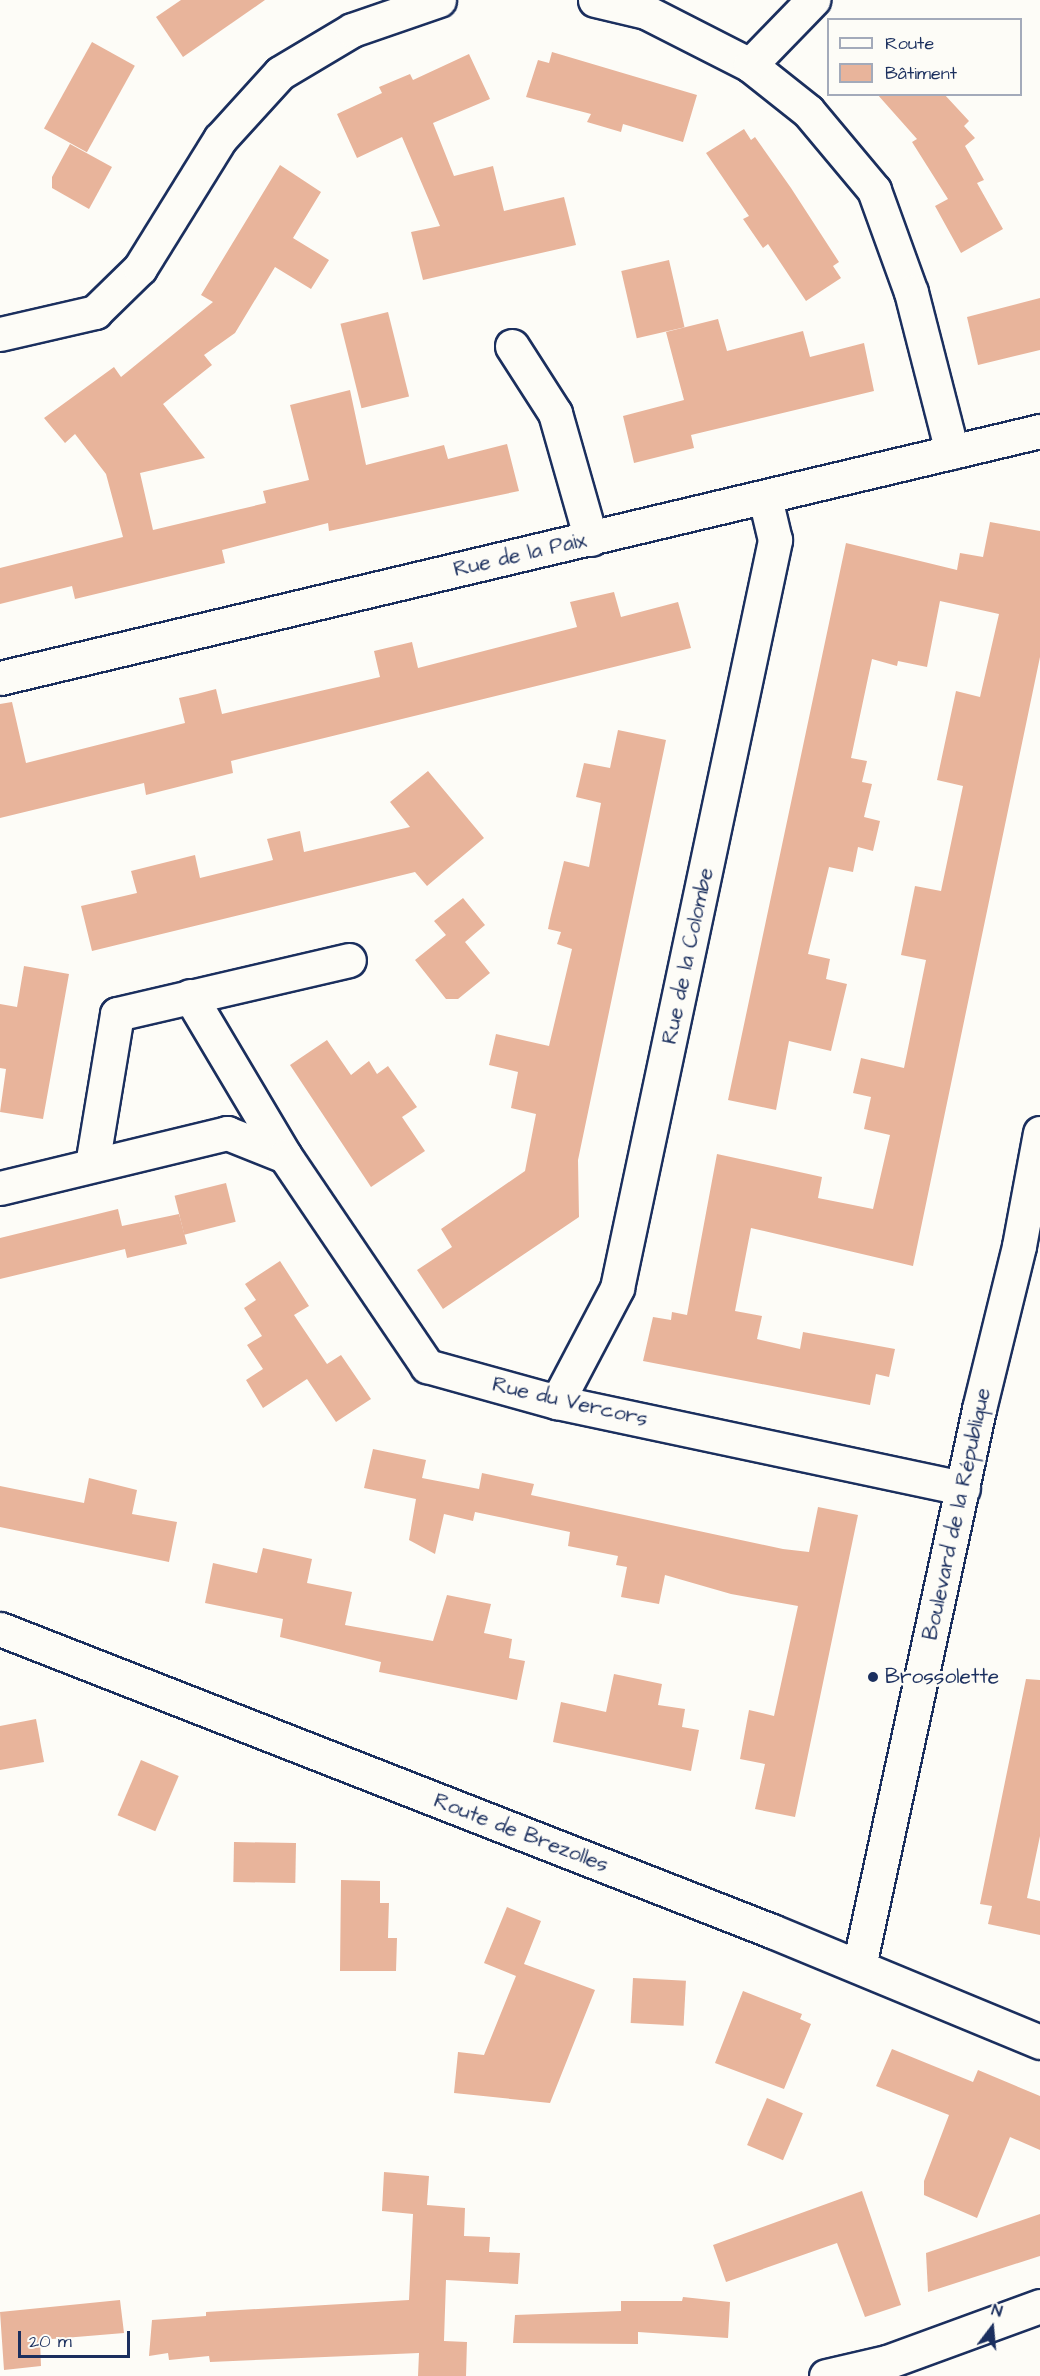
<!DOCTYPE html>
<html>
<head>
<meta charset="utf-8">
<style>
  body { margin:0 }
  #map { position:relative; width:1040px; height:2376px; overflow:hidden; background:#fdfcf7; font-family:"Architects Daughter",sans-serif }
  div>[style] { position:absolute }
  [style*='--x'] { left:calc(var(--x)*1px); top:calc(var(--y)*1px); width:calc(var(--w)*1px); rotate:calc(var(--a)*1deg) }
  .building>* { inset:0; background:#e8b49b; transform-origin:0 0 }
  .roads { filter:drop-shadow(2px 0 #1b2f5e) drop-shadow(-2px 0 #1b2f5e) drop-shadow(0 2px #1b2f5e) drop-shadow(0 -2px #1b2f5e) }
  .street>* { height:33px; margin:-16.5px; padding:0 16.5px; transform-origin:16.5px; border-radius:16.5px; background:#fdfcf7 }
  .secondary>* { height:33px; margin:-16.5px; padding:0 16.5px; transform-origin:16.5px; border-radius:16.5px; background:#fdfcf7 }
  .dots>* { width:16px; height:16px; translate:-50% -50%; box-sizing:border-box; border:3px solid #fdfcf7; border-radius:50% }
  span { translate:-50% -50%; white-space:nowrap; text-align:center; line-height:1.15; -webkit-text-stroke:5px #fdfcf7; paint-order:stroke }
  .street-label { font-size:21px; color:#1b2f5e }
  .poi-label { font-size:21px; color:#1b2f5e }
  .left { translate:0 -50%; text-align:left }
  .legend { position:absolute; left:827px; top:18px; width:195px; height:78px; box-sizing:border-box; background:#fdfcf7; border:2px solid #a3aaba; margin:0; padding:8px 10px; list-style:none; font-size:18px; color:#1b2f5e }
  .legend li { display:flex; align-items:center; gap:12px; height:30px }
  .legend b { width:30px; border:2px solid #a3aaba }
  .north { position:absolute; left:962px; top:2298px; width:60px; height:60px; -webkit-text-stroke:4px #fdfcf7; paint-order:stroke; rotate:16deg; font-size:16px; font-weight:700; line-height:24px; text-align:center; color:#1b2f5e }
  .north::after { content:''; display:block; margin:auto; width:21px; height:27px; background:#1b2f5e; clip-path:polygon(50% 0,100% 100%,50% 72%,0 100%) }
  .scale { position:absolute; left:18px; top:2331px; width:112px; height:27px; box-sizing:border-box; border:3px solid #1b2f5e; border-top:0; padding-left:8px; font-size:18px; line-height:21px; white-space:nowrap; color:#1b2f5e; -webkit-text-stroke:4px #fdfcf7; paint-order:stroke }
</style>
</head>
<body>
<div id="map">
  <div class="building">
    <div style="clip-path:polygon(181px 0,265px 0,183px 57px,156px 17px)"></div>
    <div style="left:92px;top:42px;width:49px;height:99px;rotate:29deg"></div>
    <div style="clip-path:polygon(552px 52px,697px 95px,683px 142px,623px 124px,621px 132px,587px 122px,591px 114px,526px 97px,538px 60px,549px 63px)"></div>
    <div style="clip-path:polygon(469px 54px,490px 99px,433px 123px,454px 176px,493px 166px,504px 211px,564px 197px,576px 245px,423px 280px,411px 232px,440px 226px,402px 137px,357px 158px,337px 114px,382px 93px,379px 87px,410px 74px,413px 80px)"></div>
    <div style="clip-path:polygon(877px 94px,944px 94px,969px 121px,964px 126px,975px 138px,965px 146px,984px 180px,977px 183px,1003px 229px,961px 253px,935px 206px,948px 199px,912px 142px,917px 139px)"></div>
    <div style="clip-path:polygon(744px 129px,751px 140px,755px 137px,791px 188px,839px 262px,833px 266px,841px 278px,806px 301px,768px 244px,763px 248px,743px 219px,749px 216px,706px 153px)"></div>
    <div style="clip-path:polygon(70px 144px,112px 167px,89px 209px,52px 188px,52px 177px)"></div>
    <div style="clip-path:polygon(280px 165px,321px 192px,293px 238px,329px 260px,311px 289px,275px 267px,235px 333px,204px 355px,212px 365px,163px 404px,205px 458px,140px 473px,153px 530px,266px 503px,263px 491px,309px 480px,290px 405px,350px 390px,366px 465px,444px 445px,448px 459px,507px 444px,519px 491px,329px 531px,328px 523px,222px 550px,225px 563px,75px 599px,72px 586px,0 604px,0 568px,123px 537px,106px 474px,75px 434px,65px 443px,44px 418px,114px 367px,121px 377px,213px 302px,201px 295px)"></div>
    <div style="left:669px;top:260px;width:69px;height:49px;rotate:77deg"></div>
    <div style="clip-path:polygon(1040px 298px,1040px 350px,978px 365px,967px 317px)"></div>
    <div style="left:388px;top:312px;width:87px;height:49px;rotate:76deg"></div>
    <div style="clip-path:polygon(718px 319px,727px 351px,803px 331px,810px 357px,864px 343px,874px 391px,691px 435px,694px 448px,634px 463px,623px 416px,684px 400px,666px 332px)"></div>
    <div style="clip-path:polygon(990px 522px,1040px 531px,1040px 657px,913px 1266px,751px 1228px,735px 1311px,762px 1316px,757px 1339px,800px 1349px,803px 1332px,895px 1349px,889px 1377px,876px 1374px,870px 1405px,643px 1361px,653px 1317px,671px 1320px,672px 1312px,687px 1315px,717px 1154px,822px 1177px,818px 1198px,873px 1209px,890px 1135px,864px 1129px,871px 1097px,853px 1093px,861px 1058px,904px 1068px,926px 960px,901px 955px,915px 886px,941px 891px,963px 786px,937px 780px,956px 691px,980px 697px,999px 614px,940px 601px,927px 667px,898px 661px,897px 666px,872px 659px,851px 758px,867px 761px,862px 782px,872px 784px,864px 817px,880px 821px,873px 851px,858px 847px,853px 872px,829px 867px,808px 954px,830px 959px,826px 979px,847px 984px,831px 1051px,789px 1041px,776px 1110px,728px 1100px,846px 543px,957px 570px,960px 553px,983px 557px)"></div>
    <div style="clip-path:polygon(614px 592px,621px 617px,678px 602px,691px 648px,231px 761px,233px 773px,146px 795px,144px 783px,0 818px,0 704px,12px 702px,26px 763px,185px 723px,179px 698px,197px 694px,216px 689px,222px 714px,380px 677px,374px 651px,412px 642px,418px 668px,577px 627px,570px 602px)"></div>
    <div style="clip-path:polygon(618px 730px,666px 740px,578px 1160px,579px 1217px,443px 1309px,417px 1270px,452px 1247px,441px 1229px,525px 1171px,536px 1114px,511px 1108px,518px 1072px,489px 1065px,496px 1034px,549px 1046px,572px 949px,557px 944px,561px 932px,548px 929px,550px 919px,564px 861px,589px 867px,601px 803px,576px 797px,584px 763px,610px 768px)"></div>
    <div style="clip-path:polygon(428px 771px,484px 838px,427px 886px,415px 872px,92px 951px,81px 906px,137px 893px,131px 871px,195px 855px,200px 878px,273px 860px,267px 839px,300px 831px,304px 852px,410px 827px,390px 802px)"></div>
    <div style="clip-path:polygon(463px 898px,485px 925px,465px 942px,490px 973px,458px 999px,446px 999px,415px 960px,446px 935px,434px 921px)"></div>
    <div style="clip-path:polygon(24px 966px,69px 974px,43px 1119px,0 1112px,6px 1069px,0 1068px,0 1004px,17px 1007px)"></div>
    <div style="clip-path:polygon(327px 1040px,351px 1075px,369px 1061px,377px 1074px,388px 1066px,417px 1107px,402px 1117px,425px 1151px,371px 1187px,290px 1065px)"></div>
    <div style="left:226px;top:1183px;width:40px;height:53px;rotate:76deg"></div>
    <div style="clip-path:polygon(118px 1209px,122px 1226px,179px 1214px,187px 1244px,127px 1258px,125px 1249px,0 1279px,0 1238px)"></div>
    <div style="clip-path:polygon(280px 1261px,309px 1306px,294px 1315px,327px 1364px,341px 1355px,371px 1399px,336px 1422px,307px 1379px,263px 1408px,246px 1380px,263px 1369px,247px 1345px,262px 1336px,244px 1308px,256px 1300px,245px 1284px)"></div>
    <div style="clip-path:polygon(373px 1449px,426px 1460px,422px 1478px,479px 1489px,482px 1473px,534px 1484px,531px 1495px,783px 1549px,809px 1552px,818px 1507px,858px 1515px,795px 1817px,755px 1809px,765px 1764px,740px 1759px,749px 1710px,774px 1716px,798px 1606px,731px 1594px,665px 1575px,659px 1604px,621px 1597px,627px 1567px,616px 1565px,618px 1556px,568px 1546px,570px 1532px,475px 1512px,473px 1521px,444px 1514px,435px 1554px,409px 1540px,416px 1499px,364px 1488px)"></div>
    <div style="clip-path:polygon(89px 1478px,137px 1490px,132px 1514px,177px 1522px,169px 1562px,0 1527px,0 1486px,84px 1503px)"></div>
    <div style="clip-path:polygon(263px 1548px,312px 1559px,307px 1583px,352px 1592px,345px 1625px,433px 1641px,447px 1595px,491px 1604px,484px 1633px,512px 1639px,509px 1658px,525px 1661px,517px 1700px,379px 1672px,381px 1662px,280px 1637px,283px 1619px,205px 1603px,213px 1563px,257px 1573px)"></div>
    <div style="clip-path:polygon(614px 1674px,662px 1684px,658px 1705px,685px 1709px,682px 1727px,699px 1730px,691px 1771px,553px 1742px,561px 1702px,606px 1712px)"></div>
    <div style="clip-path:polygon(1026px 1679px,1040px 1680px,1040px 1836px,1027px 1898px,1040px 1901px,1040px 1935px,988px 1924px,992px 1906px,980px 1904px)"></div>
    <div style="clip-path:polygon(36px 1719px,44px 1762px,0 1770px,0 1726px)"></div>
    <div style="left:141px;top:1760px;width:41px;height:60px;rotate:23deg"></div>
    <div style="left:234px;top:1842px;width:62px;height:40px;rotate:1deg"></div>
    <div style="clip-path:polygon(341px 1880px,380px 1881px,380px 1903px,389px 1903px,388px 1938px,397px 1938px,396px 1971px,340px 1971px)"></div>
    <div style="clip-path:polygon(507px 1907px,541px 1921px,524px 1964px,595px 1990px,550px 2103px,454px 2093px,458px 2052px,484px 2055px,516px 1976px,484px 1963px)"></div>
    <div style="left:633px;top:1978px;width:53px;height:45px;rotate:3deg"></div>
    <div style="clip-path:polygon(743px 1991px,802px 2014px,800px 2019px,811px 2024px,784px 2089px,715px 2063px)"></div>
    <div style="clip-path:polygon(892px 2049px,973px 2082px,978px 2070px,1040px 2096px,1040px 2150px,1010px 2137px,977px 2218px,924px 2195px,924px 2181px,949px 2115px,876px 2086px)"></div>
    <div style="left:767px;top:2098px;width:39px;height:51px;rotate:23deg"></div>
    <div style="clip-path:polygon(384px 2172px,429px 2176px,427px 2205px,465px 2208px,464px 2236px,490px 2237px,489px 2252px,520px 2253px,518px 2284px,446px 2280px,444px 2341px,467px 2342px,466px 2376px,418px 2376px,419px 2353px,210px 2362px,209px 2356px,169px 2360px,168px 2353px,149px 2356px,152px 2320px,206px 2316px,206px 2312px,409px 2300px,413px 2214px,382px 2211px)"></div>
    <div style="clip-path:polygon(862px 2191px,901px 2305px,865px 2317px,837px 2243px,726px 2282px,713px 2245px)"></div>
    <div style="clip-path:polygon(1040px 2214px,1040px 2256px,928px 2292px,926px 2253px)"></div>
    <div style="clip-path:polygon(683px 2297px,730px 2302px,728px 2338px,638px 2332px,638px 2344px,513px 2343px,515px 2315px,621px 2311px,621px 2301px,682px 2301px)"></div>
    <div style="clip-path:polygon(120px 2300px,124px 2333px,40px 2340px,41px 2366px,4px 2370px,0 2312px)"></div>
  </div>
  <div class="roads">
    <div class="street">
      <div style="--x:595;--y:0;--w:52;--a:13.2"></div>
      <div style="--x:646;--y:12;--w:117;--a:27"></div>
      <div style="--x:750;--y:65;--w:74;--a:38.4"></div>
      <div style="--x:808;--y:111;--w:103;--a:50.1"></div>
      <div style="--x:874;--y:190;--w:109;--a:70.1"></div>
      <div style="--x:911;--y:292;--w:165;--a:75.6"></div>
      <div style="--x:750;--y:65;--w:91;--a:-45.9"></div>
      <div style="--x:0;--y:334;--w:98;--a:-13"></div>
      <div style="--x:95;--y:312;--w:63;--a:-44.4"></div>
      <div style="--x:140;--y:268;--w:152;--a:-58.2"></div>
      <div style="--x:220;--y:139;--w:89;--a:-47.7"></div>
      <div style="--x:280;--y:73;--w:84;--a:-30.8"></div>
      <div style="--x:352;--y:30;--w:92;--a:-19"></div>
      <div style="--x:512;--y:346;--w:80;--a:57.3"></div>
      <div style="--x:555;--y:413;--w:131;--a:74.1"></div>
      <div style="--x:0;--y:678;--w:1069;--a:-13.36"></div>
      <div style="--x:190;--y:996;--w:186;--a:59.3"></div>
      <div style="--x:92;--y:1165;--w:153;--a:-80.6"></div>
      <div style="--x:117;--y:1014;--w:238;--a:-13.1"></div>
      <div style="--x:0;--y:1188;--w:234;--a:-13.6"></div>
      <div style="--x:227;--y:1133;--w:62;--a:21.6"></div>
      <div style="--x:285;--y:1156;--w:254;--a:55.9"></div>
      <div style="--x:427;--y:1366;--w:135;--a:15.5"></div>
      <div style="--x:557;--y:1402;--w:415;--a:12"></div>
      <div style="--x:557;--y:1402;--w:129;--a:-62.2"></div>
      <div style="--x:617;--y:1288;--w:765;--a:-78.07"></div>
      <div style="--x:775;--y:540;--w:43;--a:-103.4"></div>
      <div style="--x:826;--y:2376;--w:63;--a:-12.9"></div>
      <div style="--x:887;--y:2362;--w:163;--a:-20.1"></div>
    </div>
    <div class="secondary">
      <div style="--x:0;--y:1629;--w:829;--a:21.37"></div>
      <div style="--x:772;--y:1931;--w:290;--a:22.5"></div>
      <div style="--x:859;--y:1966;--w:570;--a:-77.84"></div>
      <div style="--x:979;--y:1409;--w:168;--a:-76.2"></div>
      <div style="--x:1019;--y:1246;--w:115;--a:-79.5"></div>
    </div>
  </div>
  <div class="dots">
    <div style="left:873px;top:1677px;background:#1b2f5e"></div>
  </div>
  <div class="street-label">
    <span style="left:520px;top:555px;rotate:-13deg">Rue de la Paix</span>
    <span style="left:688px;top:956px;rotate:-78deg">Rue de la Colombe</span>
    <span style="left:570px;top:1402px;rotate:13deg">Rue du Vercors</span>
    <span style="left:957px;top:1514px;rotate:-78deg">Boulevard de la République</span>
    <span style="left:521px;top:1833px;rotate:21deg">Route de Brezolles</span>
  </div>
  <div class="poi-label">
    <span class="left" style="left:885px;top:1677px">Brossolette</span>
  </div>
  <ul class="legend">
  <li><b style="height:8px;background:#fdfcf7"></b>Route</li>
  <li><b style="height:16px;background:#e8b49b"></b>Bâtiment</li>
  </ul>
  <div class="north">N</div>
  <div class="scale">20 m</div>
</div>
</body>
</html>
